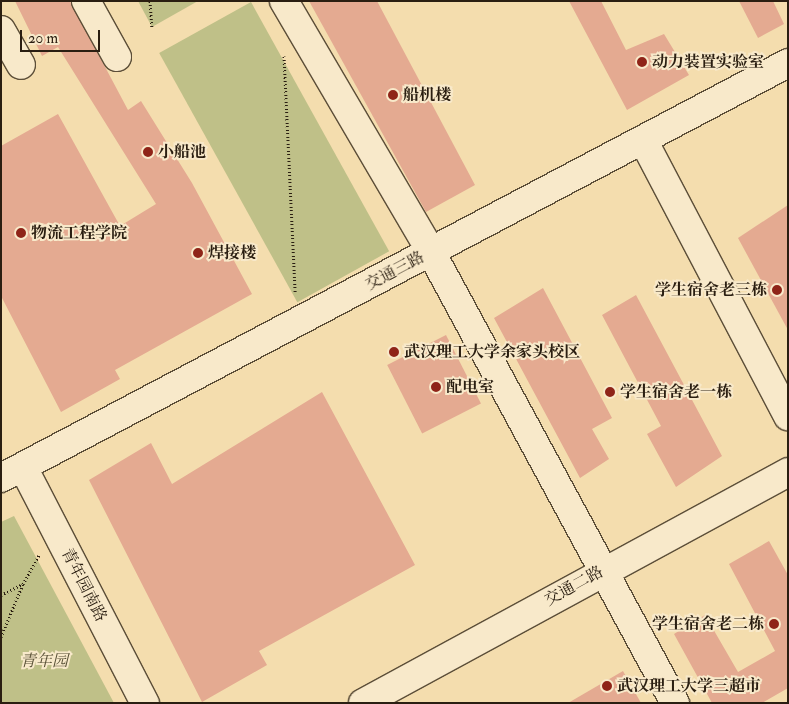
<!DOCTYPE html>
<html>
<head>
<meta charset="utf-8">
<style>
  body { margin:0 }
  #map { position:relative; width:789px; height:704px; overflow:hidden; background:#f4ddae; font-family:"IM FELL Double Pica","Noto Serif SC",serif }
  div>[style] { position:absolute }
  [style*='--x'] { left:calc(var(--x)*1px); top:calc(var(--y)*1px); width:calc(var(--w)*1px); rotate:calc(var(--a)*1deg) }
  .green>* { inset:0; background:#bfc088; transform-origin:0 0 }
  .building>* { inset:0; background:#e4aa91; transform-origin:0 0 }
  .path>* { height:3px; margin-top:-1.5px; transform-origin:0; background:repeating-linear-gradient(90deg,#2a1e11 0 1px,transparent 0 3.5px) }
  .roads { filter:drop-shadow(1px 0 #5c4e38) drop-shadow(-1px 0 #5c4e38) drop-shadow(0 1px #5c4e38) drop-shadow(0 -1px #5c4e38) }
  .minor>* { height:28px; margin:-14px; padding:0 14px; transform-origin:14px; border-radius:14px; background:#f8e9ca }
  .dots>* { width:14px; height:14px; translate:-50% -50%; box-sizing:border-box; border:2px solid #f8e9ca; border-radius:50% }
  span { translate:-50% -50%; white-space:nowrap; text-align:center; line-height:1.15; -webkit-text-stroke:4px #f8e9ca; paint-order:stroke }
  .poi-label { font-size:16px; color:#2a1e11; font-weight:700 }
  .left { translate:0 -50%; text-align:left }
  .right { translate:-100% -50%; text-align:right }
  .street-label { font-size:16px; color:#2a1e11 }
  .park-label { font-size:16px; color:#574f35; font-style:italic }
  .frame { position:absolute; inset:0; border:2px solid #2a1e11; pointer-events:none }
  .scale { position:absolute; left:20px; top:30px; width:80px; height:22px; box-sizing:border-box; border:2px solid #2a1e11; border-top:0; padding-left:6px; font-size:15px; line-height:18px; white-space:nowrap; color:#2a1e11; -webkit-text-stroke:4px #f8e9ca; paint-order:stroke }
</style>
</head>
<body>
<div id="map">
  <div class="green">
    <div style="clip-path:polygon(138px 1px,198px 1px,152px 27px)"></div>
    <div style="left:251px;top:2px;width:285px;height:105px;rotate:61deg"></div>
    <div style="clip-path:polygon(14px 516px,114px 703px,1px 703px,1px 522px)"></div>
  </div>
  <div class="building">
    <div style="clip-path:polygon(15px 1px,70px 1px,128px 110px,141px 101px,192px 183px,252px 294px,115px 370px,120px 379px,61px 412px,1px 296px,1px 146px,58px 114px,120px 226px,156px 204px,58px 47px,42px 56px)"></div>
    <div style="clip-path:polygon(309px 1px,377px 1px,475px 185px,426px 212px)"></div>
    <div style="clip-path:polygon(569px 1px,601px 1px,626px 50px,664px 34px,689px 75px,627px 110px)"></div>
    <div style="clip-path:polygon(739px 1px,773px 1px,784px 24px,758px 38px)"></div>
    <div style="clip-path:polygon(788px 205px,788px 330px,738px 238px)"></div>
    <div style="clip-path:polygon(543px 288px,612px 418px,592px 429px,609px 459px,580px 478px,494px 318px)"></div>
    <div style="clip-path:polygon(636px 295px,722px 456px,676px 487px,647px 434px,661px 426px,602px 315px)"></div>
    <div style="left:446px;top:335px;width:77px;height:66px;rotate:63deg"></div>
    <div style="clip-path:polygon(322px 392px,415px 565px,259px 651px,267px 665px,202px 702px,89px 480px,151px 443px,172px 484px)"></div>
    <div style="clip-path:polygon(769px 541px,788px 575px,788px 688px,762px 703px,712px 703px,674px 634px,705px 615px,738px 672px,775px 651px,729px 564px)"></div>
    <div style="clip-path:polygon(623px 671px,641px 703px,568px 703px)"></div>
  </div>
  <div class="path">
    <div style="--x:150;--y:1;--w:26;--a:86"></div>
    <div style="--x:284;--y:56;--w:236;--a:87.3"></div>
    <div style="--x:1;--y:595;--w:25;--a:-27"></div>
    <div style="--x:1;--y:637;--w:57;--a:-67.5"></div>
    <div style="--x:23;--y:584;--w:33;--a:-61"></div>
  </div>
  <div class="roads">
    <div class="minor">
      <div style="--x:86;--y:1;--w:64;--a:61"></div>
      <div style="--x:284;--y:1;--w:291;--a:59.6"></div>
      <div style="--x:431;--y:252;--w:513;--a:61.59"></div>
      <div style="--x:1;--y:30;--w:40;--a:60.3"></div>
      <div style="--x:643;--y:140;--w:312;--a:62.3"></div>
      <div style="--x:23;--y:467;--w:266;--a:62.7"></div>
      <div style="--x:1;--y:478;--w:890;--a:-27.8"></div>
      <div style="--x:363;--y:703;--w:484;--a:-28.5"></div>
    </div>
  </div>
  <div class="dots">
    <div style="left:642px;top:62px;background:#8f2418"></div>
    <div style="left:393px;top:95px;background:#8f2418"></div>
    <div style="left:148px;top:152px;background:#8f2418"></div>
    <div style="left:21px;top:233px;background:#8f2418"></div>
    <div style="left:198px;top:253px;background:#8f2418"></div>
    <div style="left:777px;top:290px;background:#8f2418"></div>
    <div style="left:394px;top:352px;background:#8f2418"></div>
    <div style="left:436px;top:387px;background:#8f2418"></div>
    <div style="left:610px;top:392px;background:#8f2418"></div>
    <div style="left:774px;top:624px;background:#8f2418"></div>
    <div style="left:607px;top:686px;background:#8f2418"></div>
  </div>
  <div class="poi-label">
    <span class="left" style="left:652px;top:62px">动力装置实验室</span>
    <span class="left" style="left:403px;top:95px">船机楼</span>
    <span class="left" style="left:158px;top:152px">小船池</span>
    <span class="left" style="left:31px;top:233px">物流工程学院</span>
    <span class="left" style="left:208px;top:253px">焊接楼</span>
    <span class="right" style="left:767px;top:290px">学生宿舍老三栋</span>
    <span class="left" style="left:404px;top:352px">武汉理工大学余家头校区</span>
    <span class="left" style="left:446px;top:387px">配电室</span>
    <span class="left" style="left:620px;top:392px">学生宿舍老一栋</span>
    <span class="right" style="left:764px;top:624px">学生宿舍老二栋</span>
    <span class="left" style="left:617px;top:686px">武汉理工大学三超市</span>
  </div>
  <div class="street-label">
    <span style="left:395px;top:271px;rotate:-28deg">交通三路</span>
    <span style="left:84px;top:585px;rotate:63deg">青年园南路</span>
    <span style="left:574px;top:586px;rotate:-29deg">交通二路</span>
  </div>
  <div class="park-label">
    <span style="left:44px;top:661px">青年园</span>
  </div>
  <div class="frame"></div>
  <div class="scale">20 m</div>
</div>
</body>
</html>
